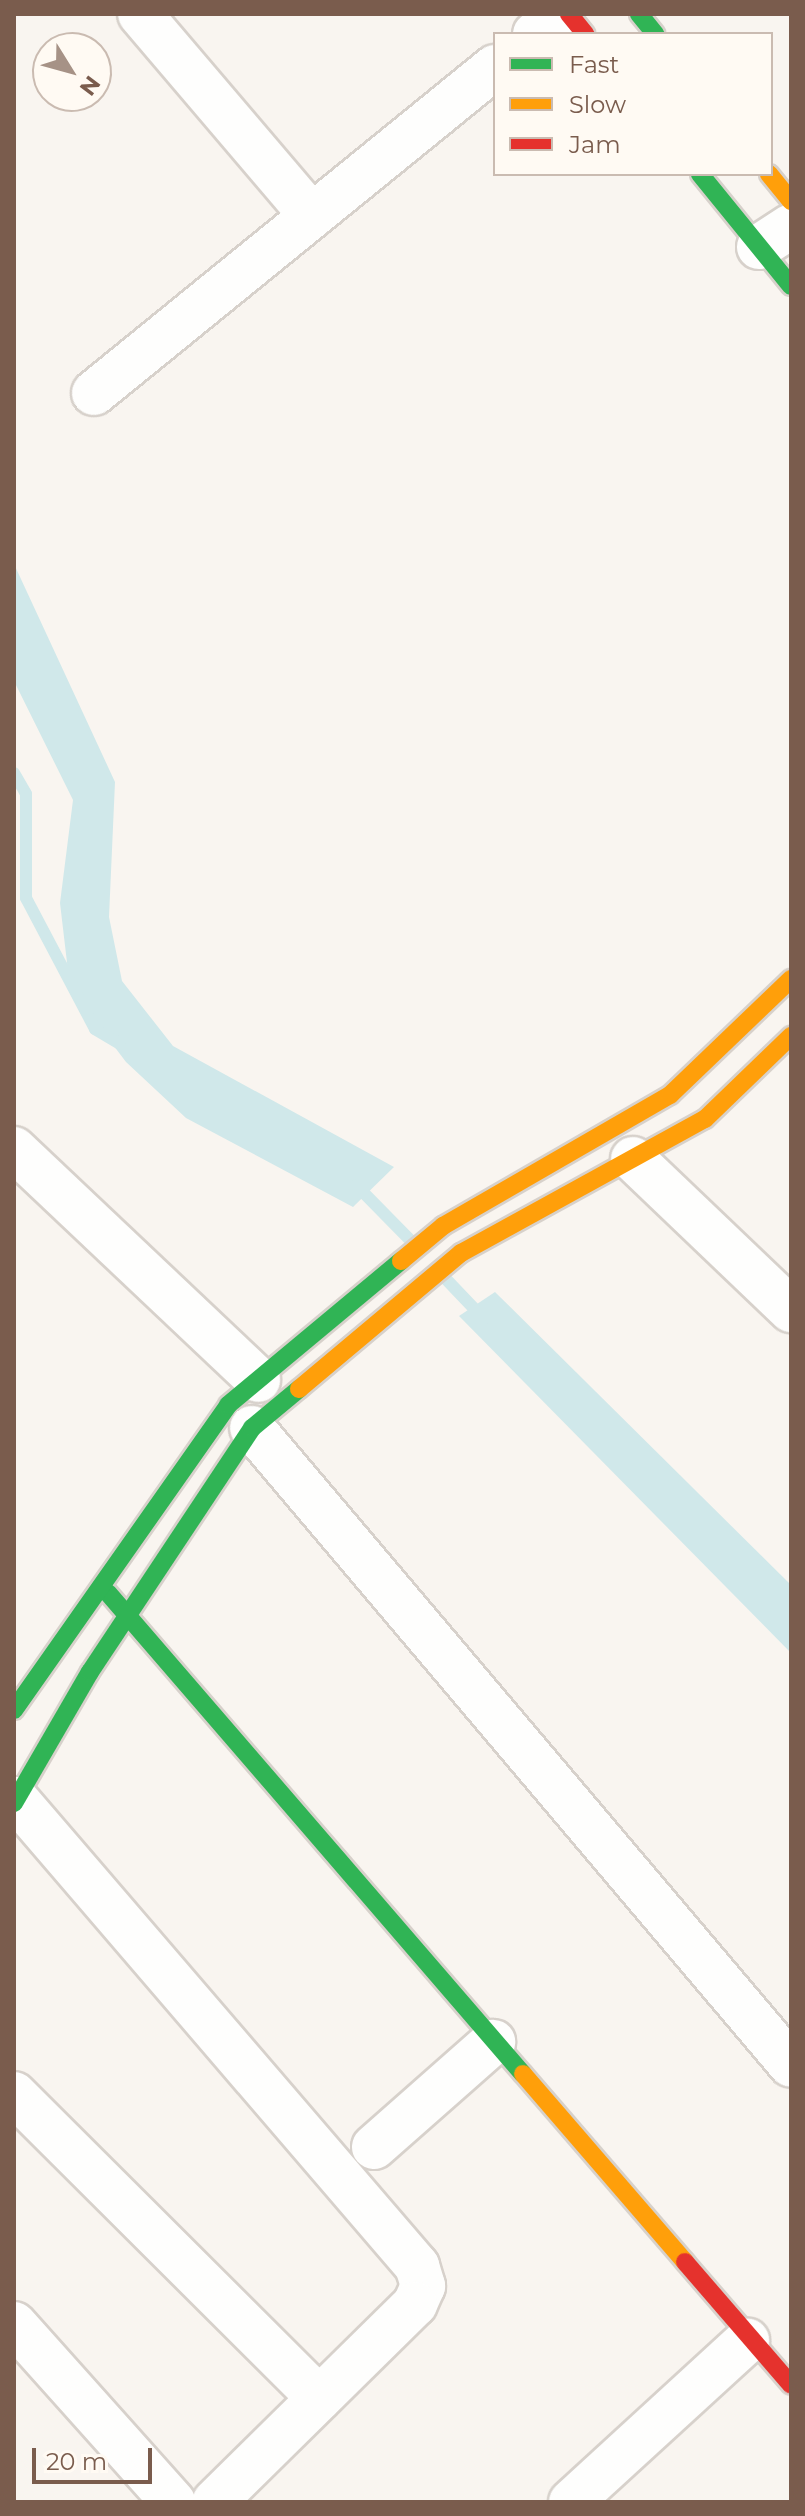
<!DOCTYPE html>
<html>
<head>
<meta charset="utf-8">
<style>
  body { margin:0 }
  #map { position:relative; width:805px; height:2516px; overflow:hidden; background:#f9f5f0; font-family:Montserrat,sans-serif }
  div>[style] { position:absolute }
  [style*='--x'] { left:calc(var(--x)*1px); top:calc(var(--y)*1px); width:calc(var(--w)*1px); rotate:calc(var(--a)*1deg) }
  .water>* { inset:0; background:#d0e8ea }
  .stream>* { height:12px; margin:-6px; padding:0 6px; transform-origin:6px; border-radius:6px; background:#d0e8ea }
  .roads { filter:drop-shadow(2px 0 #d7d1cb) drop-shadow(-2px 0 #d7d1cb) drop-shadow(0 2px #d7d1cb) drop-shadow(0 -2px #d7d1cb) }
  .street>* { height:44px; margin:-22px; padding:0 22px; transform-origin:22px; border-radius:22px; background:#fefefd }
  .fast>* { height:18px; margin:-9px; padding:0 9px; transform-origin:9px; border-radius:9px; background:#30b455 }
  .slow>* { height:18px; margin:-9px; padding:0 9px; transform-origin:9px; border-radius:9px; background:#ff9f0a }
  .jam>* { height:18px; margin:-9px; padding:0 9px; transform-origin:9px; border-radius:9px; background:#e5322d }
  span { translate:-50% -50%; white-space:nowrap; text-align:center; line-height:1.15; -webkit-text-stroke:6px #fffaf3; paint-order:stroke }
  .frame { position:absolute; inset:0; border:16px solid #7a5c4d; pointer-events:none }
  .legend { position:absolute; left:493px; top:32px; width:280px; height:144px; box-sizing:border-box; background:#fffaf3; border:2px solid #cabbb1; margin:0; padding:10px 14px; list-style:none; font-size:24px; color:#7a5c4d }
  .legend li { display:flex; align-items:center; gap:16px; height:40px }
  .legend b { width:40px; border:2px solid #cabbb1 }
  .north { position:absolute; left:32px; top:32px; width:80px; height:80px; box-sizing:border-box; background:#fffaf3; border:2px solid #cabbb1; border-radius:50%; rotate:127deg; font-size:22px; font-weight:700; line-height:32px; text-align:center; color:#7a5c4d }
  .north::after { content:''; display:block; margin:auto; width:28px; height:36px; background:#a69286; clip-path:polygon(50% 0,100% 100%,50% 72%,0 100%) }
  .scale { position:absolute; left:32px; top:2448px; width:120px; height:36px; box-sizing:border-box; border:4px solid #7a5c4d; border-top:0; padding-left:10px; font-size:24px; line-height:28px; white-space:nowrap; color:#7a5c4d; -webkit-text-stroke:6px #fffaf3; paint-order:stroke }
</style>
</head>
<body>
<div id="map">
  <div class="water">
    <div style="clip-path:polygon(14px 564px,115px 782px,109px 917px,122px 981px,173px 1046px,394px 1167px,353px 1207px,186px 1118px,126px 1062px,70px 988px,60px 903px,73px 800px,14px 681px)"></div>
    <div style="clip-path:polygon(495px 1292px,791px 1585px,791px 1653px,459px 1316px)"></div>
  </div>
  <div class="stream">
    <div style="--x:14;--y:773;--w:24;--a:60"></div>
    <div style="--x:26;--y:794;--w:104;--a:90"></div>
    <div style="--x:26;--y:898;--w:148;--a:62.2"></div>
    <div style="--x:95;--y:1029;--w:29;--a:31"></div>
    <div style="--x:356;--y:1185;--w:81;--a:45.5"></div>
    <div style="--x:444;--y:1277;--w:58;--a:46.4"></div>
  </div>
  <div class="roads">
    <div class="street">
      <div style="--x:140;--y:14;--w:265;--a:49.6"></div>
      <div style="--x:535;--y:34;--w:32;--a:-39"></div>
      <div style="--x:759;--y:247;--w:38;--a:-33"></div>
      <div style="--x:94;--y:393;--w:517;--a:-39.11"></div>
      <div style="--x:14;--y:1149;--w:336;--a:43.4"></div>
      <div style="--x:633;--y:1159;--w:219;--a:43.7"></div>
      <div style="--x:252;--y:1428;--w:834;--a:49.76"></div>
      <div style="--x:16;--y:1799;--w:616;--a:49.35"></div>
      <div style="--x:417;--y:2266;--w:21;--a:73"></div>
      <div style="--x:423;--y:2286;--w:20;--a:114"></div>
      <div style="--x:415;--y:2304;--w:282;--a:135.4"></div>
      <div style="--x:14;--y:2094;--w:431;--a:44.9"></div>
      <div style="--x:374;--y:2147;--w:159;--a:-41.4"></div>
      <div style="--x:14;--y:2324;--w:239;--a:48.2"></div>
      <div style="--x:571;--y:2502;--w:239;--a:-42.5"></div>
    </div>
    <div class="fast">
      <div style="--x:639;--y:14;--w:26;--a:51"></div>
      <div style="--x:700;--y:174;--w:144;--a:50.9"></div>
      <div style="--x:108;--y:1593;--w:635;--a:49.21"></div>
      <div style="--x:14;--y:1710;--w:373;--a:-54.9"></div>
      <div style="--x:228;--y:1405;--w:225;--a:-39.8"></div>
      <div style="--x:14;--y:1803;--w:151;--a:-59.9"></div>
      <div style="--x:90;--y:1672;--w:293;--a:-56.4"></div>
      <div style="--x:252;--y:1428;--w:61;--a:-39.7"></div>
    </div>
    <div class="slow">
      <div style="--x:769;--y:174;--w:35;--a:51"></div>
      <div style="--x:401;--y:1261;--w:55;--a:-39.8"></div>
      <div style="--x:443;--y:1226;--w:262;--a:-30"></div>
      <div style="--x:670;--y:1095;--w:168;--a:-43.8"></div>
      <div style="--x:299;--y:1389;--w:212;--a:-40"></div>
      <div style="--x:461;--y:1253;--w:278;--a:-28.8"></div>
      <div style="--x:705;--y:1119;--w:120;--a:-44"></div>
      <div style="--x:523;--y:2074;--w:248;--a:49.2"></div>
    </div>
    <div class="jam">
      <div style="--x:569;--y:14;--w:26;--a:51"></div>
      <div style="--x:685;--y:2262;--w:162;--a:49.2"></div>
    </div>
  </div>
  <div class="frame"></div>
  <ul class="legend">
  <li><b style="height:10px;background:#30b455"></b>Fast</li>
  <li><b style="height:10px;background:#ff9f0a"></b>Slow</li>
  <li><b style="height:10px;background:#e5322d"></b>Jam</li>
  </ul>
  <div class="north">N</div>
  <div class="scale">20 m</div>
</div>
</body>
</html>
